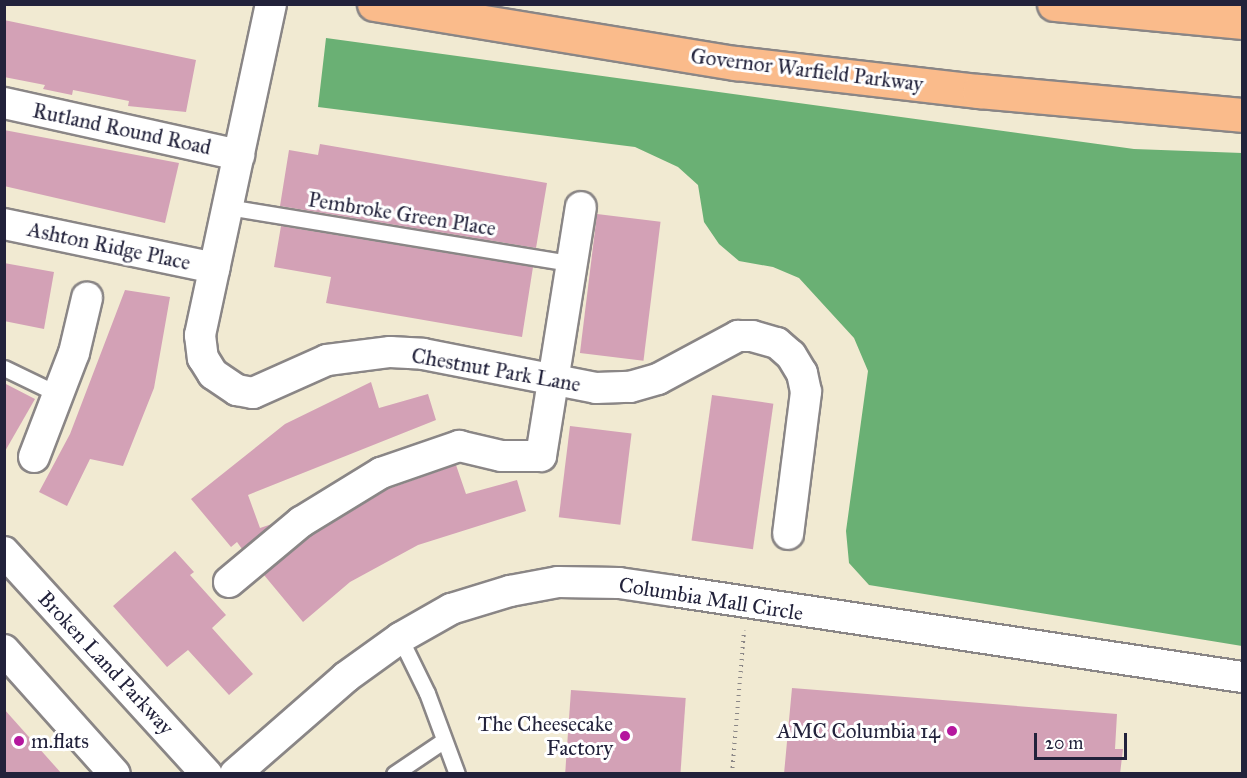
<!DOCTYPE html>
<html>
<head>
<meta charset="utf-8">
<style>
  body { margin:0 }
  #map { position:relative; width:1247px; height:778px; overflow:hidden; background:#f1ead2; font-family:"IM FELL Great Primer",serif }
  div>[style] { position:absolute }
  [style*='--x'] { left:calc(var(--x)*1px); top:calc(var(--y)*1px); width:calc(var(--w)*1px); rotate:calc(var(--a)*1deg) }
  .forest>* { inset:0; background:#6ab074 }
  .building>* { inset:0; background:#d3a1b6; transform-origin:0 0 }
  .path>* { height:4px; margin-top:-2px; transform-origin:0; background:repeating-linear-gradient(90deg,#8a8686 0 1.5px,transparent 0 6px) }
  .roads { filter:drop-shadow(2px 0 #8a8686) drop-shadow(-2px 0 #8a8686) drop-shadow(0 2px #8a8686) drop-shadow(0 -2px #8a8686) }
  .service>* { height:15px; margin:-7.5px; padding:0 7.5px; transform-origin:7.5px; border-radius:7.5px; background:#fff }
  .minor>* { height:30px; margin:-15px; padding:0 15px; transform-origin:15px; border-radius:15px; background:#fff }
  .primary>* { height:33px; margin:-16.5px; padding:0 16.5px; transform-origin:16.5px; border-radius:16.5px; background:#fabb8b }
  .dots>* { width:16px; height:16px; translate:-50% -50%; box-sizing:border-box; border:3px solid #fff; border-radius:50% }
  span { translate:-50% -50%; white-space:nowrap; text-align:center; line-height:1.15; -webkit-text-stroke:6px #fff; paint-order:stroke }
  .street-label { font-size:21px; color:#22223b }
  .poi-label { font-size:21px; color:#22223b }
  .right { translate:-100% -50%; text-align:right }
  .left { translate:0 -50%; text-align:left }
  .frame { position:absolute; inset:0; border:6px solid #22223b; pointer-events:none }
  .scale { position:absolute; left:1034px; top:733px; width:93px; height:27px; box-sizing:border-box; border:3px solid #22223b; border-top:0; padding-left:8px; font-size:18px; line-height:21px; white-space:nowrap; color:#22223b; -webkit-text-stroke:4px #fff; paint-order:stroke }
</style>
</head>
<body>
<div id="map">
  <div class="forest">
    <div style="clip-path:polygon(326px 38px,1134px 149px,1242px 153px,1242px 646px,869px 585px,849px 563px,846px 531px,868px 371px,854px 338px,799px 278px,773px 267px,739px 261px,719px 244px,704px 222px,698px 185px,678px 167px,635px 147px,318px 107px)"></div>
  </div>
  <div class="building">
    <div style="clip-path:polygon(4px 20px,196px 60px,186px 112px,128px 106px,129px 101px,73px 90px,72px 95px,43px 89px,45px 85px,4px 77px)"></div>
    <div style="clip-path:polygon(4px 130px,179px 163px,165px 223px,4px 186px)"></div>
    <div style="clip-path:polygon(320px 144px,547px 183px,536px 248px,280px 206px,289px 150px,318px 155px)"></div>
    <div style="left:597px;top:214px;width:64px;height:140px;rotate:7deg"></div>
    <div style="clip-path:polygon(281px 226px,533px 267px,522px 337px,326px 303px,331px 277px,274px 267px)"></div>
    <div style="clip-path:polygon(4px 263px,54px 272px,44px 329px,4px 321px)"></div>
    <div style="clip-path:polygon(125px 290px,170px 297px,154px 388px,123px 466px,90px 459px,67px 506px,39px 492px,70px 434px)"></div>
    <div style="clip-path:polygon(371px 382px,379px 408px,428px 394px,436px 420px,248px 495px,260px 528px,272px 524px,242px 549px,237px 542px,231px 547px,191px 499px,285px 424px)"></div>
    <div style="clip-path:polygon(4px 383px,35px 399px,4px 453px)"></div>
    <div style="left:712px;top:395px;width:62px;height:147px;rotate:8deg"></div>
    <div style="left:570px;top:426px;width:62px;height:92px;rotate:7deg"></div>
    <div style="clip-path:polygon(456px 465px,466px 494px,517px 480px,526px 511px,418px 545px,350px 582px,303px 622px,264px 575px,311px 536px,388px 489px)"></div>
    <div style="clip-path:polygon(175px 551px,194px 572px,190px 575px,226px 615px,212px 628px,253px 674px,229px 695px,188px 650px,167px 667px,113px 606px)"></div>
    <div style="clip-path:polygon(792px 688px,1117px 714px,1115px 749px,1123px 749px,1120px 774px,784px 774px)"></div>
    <div style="left:571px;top:690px;width:115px;height:84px;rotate:4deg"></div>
    <div style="clip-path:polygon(4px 709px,62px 774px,4px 774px)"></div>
  </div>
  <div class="path">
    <div style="--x:732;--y:774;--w:144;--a:-85.2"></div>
  </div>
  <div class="roads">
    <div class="service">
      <div style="--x:228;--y:207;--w:347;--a:9.3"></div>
      <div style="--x:4;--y:368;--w:62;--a:25.7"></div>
      <div style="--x:400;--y:638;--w:61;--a:63.9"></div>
      <div style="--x:427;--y:693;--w:86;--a:69.7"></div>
      <div style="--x:394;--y:774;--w:59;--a:-34"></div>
    </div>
    <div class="minor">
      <div style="--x:271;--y:4;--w:339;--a:102.1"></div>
      <div style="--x:200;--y:335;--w:23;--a:83"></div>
      <div style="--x:203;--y:358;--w:19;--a:58"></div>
      <div style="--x:213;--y:374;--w:29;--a:34"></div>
      <div style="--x:237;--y:390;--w:16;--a:11"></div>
      <div style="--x:253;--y:393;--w:81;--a:-24"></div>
      <div style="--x:327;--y:360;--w:64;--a:-7.2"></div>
      <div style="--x:390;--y:352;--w:33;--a:3"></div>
      <div style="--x:423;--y:354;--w:176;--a:11.1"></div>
      <div style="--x:596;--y:388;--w:34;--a:-2"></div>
      <div style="--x:630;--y:387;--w:29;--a:-16"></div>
      <div style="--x:658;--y:379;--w:91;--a:-28.3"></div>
      <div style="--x:738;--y:336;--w:14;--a:0"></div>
      <div style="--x:752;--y:336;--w:26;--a:16"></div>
      <div style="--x:777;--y:343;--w:18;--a:41"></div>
      <div style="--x:791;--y:355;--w:21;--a:59"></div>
      <div style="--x:802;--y:373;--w:19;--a:78"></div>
      <div style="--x:806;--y:392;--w:143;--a:97.2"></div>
      <div style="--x:4;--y:103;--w:241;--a:12.5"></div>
      <div style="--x:4;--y:224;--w:215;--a:11.8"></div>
      <div style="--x:34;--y:457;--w:111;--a:-69"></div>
      <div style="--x:74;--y:353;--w:57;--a:-76.7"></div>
      <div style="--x:4;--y:552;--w:301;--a:47.6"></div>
      <div style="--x:229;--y:582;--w:94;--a:-39.8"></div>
      <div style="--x:301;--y:522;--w:94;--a:-31.5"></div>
      <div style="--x:381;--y:473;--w:83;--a:-19.1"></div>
      <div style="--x:459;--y:446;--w:43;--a:13.4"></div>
      <div style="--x:501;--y:456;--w:40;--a:0"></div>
      <div style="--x:541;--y:456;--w:252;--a:-80.9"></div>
      <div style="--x:4;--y:650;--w:166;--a:48.2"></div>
      <div style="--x:235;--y:774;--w:147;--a:-41.1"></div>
      <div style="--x:346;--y:677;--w:67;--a:-35.8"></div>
      <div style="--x:400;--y:638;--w:59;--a:-29.6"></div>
      <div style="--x:451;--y:609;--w:62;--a:-17"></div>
      <div style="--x:510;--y:591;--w:49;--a:-10.6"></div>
      <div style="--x:558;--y:582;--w:61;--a:0.9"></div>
      <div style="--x:619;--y:583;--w:56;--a:8.3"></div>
      <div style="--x:674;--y:591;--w:574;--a:8.61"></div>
    </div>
    <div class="primary">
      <div style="--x:374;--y:4;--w:367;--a:9.3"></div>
      <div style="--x:736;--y:63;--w:245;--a:6.6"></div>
      <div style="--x:979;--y:91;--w:264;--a:5.2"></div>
      <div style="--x:1054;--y:4;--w:189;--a:5.5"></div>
    </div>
  </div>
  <div class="dots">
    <div style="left:952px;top:731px;background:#b5179e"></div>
    <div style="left:625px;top:736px;background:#b5179e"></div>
    <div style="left:19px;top:741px;background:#b5179e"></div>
  </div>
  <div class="street-label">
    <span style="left:807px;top:70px;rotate:7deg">Governor Warfield Parkway</span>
    <span style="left:122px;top:129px;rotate:12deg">Rutland Round Road</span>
    <span style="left:402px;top:214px;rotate:9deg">Pembroke Green Place</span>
    <span style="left:109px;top:246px;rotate:12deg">Ashton Ridge Place</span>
    <span style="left:496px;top:370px;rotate:10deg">Chestnut Park Lane</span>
    <span style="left:711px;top:599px;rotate:9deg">Columbia Mall Circle</span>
    <span style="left:106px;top:663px;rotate:47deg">Broken Land Parkway</span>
  </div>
  <div class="poi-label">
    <span class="right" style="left:613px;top:736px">The Cheesecake<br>Factory</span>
    <span class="right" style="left:940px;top:731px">AMC Columbia 14</span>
    <span class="left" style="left:31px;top:741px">m.flats</span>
  </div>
  <div class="frame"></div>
  <div class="scale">20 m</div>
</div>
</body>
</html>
